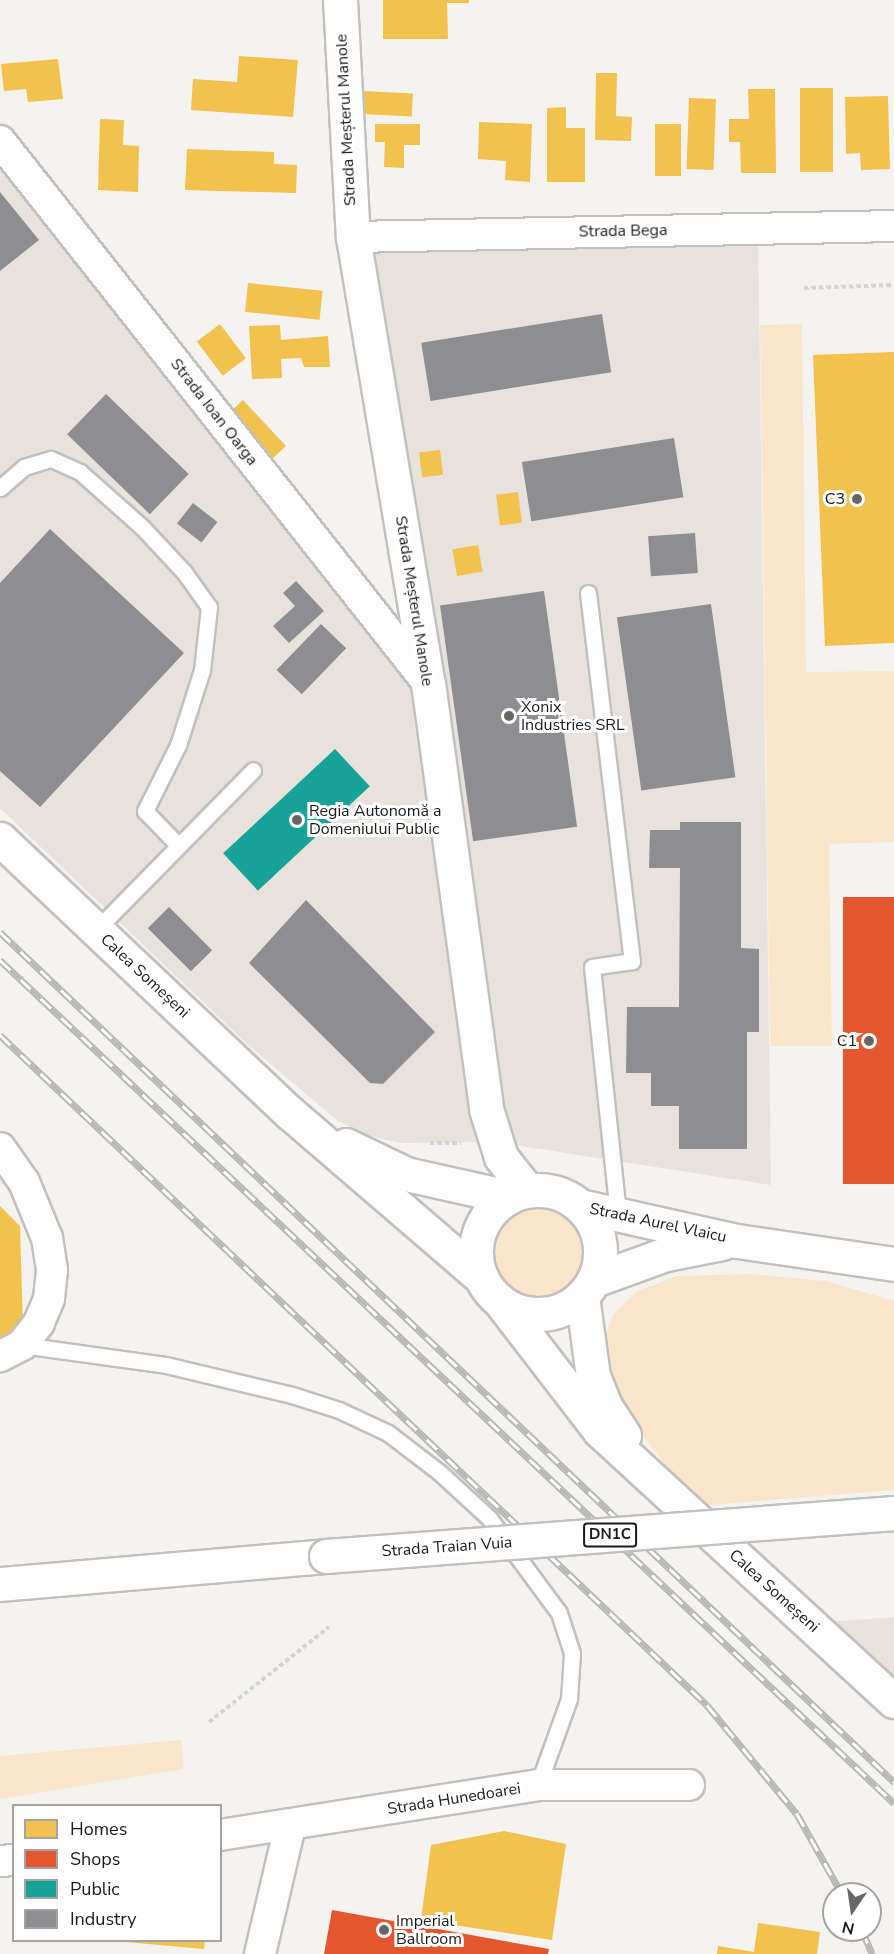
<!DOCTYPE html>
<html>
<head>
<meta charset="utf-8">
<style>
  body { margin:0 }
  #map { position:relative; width:894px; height:1954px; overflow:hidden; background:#f5f3f0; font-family:"Nunito Sans",sans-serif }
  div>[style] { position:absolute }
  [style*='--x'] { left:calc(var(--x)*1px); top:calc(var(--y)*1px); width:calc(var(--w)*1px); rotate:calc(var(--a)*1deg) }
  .built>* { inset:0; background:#e7e2dc }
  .green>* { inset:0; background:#fae5cb }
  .round { border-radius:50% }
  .homes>* { inset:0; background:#f2c14e; transform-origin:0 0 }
  .shops>* { inset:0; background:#e4572e; transform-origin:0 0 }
  .public>* { inset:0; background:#17a398; transform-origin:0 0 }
  .industry>* { inset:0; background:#8d8d92; transform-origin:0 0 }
  .path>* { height:4px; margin-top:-2px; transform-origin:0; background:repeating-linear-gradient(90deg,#d5d4d4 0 4.5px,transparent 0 7.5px) }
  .roads { filter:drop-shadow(2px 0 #c2c0be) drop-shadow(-2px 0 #c2c0be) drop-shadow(0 2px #c2c0be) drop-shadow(0 -2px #c2c0be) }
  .lane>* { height:15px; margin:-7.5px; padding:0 7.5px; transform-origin:7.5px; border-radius:7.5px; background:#fefdfd }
  .street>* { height:30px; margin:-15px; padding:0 15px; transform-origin:15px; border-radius:15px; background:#fefdfd }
  .secondary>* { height:33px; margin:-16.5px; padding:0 16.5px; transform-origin:16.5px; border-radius:16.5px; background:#fefdfd }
  .secondary>.ring { margin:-16.5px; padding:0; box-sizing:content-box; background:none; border:33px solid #fefdfd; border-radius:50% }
  .primary>* { height:33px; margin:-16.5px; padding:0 16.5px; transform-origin:16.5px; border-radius:16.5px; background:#fefdfd }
  .rail>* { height:7px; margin-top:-3.5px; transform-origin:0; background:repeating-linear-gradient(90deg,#fff 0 14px,#b7b7b6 0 28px); box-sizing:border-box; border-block:2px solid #b7b7b6 }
  .bridges { filter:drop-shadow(2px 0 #c2c0be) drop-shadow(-2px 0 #c2c0be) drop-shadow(0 2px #c2c0be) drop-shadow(0 -2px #c2c0be) }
  .primary-bridge>* { height:33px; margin:-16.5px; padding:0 16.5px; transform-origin:16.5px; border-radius:16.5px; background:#fefdfd }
  .dots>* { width:16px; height:16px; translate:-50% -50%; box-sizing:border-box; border:3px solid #fff; border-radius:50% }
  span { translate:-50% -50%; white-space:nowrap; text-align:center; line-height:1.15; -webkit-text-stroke:6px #fff; paint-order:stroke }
  .shield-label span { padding:2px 4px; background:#fff; border:2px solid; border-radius:4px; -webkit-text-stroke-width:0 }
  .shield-label { font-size:15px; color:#1b1a18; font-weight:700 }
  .street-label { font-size:16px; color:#1b1a18 }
  .poi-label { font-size:16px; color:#1b1a18 }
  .right { translate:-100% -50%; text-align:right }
  .left { translate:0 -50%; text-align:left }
  .legend { position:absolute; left:12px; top:1804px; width:210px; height:138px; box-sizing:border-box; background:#fff; border:2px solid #a4a3a3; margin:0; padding:8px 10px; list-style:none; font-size:18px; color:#1b1a18 }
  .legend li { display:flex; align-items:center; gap:12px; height:30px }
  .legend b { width:30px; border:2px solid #a4a3a3 }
  .north { position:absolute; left:822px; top:1882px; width:60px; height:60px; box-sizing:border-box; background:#fff; border:2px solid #a4a3a3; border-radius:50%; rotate:193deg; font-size:16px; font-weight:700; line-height:24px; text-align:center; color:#1b1a18 }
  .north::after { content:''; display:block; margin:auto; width:21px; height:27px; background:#676664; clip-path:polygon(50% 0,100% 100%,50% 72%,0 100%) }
</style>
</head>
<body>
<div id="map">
  <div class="built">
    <div style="clip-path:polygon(0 141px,427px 682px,353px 237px,758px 229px,771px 1185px,495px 1142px,401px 1143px,369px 1136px,338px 1121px,245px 1042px,0 808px)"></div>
    <div style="clip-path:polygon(894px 1617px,894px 1681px,828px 1622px)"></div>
  </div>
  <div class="green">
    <div style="clip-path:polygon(802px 324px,806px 672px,894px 671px,894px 842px,829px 844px,832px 1046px,770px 1046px,760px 325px)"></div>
    <div class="round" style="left:486px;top:1201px;width:102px;height:102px"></div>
    <div style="clip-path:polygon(751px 1274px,826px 1281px,894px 1301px,894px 1490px,698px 1506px,629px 1419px,611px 1388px,600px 1349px,613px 1315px,637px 1291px,677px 1276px)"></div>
    <div style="clip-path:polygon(181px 1740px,184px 1769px,0 1799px,0 1756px)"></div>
  </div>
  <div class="homes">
    <div style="clip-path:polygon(383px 0,469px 0,469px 3px,447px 3px,448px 39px,383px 39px)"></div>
    <div style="clip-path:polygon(239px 56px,298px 60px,293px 117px,191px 110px,193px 79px,237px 82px)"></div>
    <div style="clip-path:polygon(58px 59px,63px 99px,28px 102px,26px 89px,4px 91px,1px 64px)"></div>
    <div style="clip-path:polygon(596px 73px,617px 73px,616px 116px,632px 117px,631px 141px,595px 140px)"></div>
    <div style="left:800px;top:88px;width:33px;height:84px"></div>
    <div style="clip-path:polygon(748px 89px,775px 89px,776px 173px,741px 173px,740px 142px,729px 142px,729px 119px,749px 119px)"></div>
    <div style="left:363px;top:91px;width:50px;height:23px;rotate:3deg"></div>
    <div style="clip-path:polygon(888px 96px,890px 169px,861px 170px,860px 153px,846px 154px,845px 97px)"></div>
    <div style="left:689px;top:98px;width:27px;height:71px;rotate:2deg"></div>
    <div style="clip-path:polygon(566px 107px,566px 128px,585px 128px,585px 182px,547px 182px,547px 108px)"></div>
    <div style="clip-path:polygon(100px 119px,124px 120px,123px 145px,139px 146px,138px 192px,98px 190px)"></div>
    <div style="clip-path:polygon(479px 122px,532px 124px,530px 182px,505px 180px,506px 161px,478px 159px)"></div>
    <div style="clip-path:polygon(375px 124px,420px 124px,420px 145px,404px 145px,404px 168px,384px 167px,385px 142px,375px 142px)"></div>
    <div style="left:681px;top:124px;width:52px;height:26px;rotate:90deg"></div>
    <div style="clip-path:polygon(187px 149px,274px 152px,274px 164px,297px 165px,296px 193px,185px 190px)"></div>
    <div style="left:248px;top:283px;width:75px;height:29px;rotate:6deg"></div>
    <div style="left:220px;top:324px;width:43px;height:29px;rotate:53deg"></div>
    <div style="clip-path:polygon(280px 325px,281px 340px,328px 336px,330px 367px,304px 367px,301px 358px,281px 359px,282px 378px,252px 379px,249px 326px)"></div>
    <div style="clip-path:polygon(894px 352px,894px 643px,825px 646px,813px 355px)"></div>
    <div style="left:243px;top:400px;width:63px;height:19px;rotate:47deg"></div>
    <div style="left:440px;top:450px;width:25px;height:21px;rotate:83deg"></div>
    <div style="left:518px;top:492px;width:31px;height:22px;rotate:83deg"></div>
    <div style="left:478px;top:545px;width:27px;height:26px;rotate:80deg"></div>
    <div style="clip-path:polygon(0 1206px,20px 1226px,23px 1327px,0 1338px)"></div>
    <div style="clip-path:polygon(504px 1831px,566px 1844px,552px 1940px,421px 1920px,431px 1845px)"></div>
    <div style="clip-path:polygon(758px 1923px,820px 1932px,817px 1954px,717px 1954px,718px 1946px,754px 1952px)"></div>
    <div style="clip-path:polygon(103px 1940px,205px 1940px,204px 1949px)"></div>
  </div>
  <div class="shops">
    <div style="left:843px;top:897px;width:51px;height:287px"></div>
    <div style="clip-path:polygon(332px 1910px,549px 1949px,548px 1954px,324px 1954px)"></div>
  </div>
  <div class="public">
    <div style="left:335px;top:749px;width:51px;height:153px;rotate:47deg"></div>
  </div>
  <div class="industry">
    <div style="clip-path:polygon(0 192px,39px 240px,0 271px)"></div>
    <div style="left:602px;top:314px;width:59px;height:183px;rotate:81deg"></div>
    <div style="left:106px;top:394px;width:115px;height:56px;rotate:44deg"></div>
    <div style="left:674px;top:438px;width:60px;height:154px;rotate:81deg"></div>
    <div style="left:193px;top:503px;width:31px;height:26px;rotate:38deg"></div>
    <div style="clip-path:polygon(50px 529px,184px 653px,40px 807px,0 771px,0 583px)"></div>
    <div style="left:695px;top:533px;width:40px;height:47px;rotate:86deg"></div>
    <div style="clip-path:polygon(296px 581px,324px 611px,289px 643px,273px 626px,295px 606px,283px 593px)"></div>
    <div style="left:544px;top:591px;width:238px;height:105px;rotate:82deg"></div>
    <div style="left:711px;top:604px;width:175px;height:95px;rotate:82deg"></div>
    <div style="left:321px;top:624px;width:35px;height:64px;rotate:44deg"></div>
    <div style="clip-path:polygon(680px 822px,741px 822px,741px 948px,759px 949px,759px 1032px,747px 1032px,747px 1149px,679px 1149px,679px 1106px,651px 1106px,651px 1073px,626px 1073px,627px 1007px,679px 1007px,680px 868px,649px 868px,650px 830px,680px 830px)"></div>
    <div style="clip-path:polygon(306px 900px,435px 1032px,383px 1084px,370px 1083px,249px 963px)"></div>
    <div style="left:169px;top:907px;width:61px;height:30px;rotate:45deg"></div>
  </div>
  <div class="path">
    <div style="--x:804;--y:288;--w:90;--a:-1.9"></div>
    <div style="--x:430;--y:1143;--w:31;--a:0"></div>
    <div style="--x:209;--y:1722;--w:153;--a:-38.4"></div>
  </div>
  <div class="roads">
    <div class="lane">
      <div style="--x:0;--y:488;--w:32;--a:-41"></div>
      <div style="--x:24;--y:467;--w:28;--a:-17"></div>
      <div style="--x:51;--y:459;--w:32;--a:24"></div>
      <div style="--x:80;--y:472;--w:83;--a:41.6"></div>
      <div style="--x:142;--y:527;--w:62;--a:47"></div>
      <div style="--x:184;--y:572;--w:43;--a:54.5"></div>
      <div style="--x:209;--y:607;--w:63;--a:96.3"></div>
      <div style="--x:202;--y:670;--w:79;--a:107.7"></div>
      <div style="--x:178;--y:745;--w:74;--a:116.6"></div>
      <div style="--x:145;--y:811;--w:47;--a:45.9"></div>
      <div style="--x:588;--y:593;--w:371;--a:83.2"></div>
      <div style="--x:632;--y:961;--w:40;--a:171.5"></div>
      <div style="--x:592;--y:967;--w:248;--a:84"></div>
      <div style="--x:96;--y:930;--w:224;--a:-45.5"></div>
      <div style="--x:22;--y:1345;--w:145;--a:7.9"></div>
      <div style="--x:166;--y:1365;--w:130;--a:13.4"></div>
      <div style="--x:292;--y:1395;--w:49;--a:17.7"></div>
      <div style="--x:339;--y:1410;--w:54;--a:25.1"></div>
      <div style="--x:388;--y:1433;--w:64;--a:37.4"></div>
      <div style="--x:439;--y:1472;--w:68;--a:42.6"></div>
      <div style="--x:489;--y:1518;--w:118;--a:53.6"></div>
      <div style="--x:559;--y:1613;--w:42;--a:72"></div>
      <div style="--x:572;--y:1653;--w:46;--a:93.7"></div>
      <div style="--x:569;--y:1699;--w:91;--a:109.8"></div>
    </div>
    <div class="street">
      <div style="--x:0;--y:141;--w:691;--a:51.7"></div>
      <div style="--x:353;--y:237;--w:541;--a:-1.16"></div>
      <div style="--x:0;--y:1148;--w:42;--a:54.8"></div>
      <div style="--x:24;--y:1182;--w:61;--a:67.7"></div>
      <div style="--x:47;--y:1238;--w:32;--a:81"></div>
      <div style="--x:52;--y:1270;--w:29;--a:96"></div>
      <div style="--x:49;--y:1299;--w:26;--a:113"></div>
      <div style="--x:39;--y:1323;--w:28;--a:128"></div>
      <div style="--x:22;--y:1345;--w:25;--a:153"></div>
      <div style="--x:220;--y:1835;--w:322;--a:-8.9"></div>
      <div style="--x:538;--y:1785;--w:151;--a:0"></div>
      <div style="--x:0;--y:1861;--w:14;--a:-4"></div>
      <div style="--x:260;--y:1954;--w:131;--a:-76.8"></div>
    </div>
    <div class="secondary">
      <div style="--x:340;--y:0;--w:237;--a:86.9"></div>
      <div style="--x:353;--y:237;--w:452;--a:80.5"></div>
      <div style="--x:428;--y:683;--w:430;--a:82.2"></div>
      <div style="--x:486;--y:1109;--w:50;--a:72.6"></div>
      <div style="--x:501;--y:1157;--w:42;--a:51.8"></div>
      <div style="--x:0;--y:839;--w:399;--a:43.4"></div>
      <div style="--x:290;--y:1113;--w:253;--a:40.7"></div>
      <div style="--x:346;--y:1145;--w:67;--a:25.8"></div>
      <div style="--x:406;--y:1174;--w:106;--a:12.6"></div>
      <div class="ring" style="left:476px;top:1190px;width:91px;height:91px"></div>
      <div style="--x:580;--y:1206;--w:161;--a:12.6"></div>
      <div style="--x:737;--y:1241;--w:159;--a:8.3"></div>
      <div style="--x:594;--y:1280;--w:77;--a:-19.9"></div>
      <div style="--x:666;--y:1254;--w:57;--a:-11.1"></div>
      <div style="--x:582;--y:1296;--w:81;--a:82.2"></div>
      <div style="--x:593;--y:1376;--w:32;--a:68"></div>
      <div style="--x:605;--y:1406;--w:35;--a:57"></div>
      <div style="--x:499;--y:1300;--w:165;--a:52.4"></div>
      <div style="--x:600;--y:1431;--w:399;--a:42.6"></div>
    </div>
    <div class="primary">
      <div style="--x:0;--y:1584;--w:327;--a:-4.9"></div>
    </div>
  </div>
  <div class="rail">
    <div style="--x:0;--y:932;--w:1234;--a:43.55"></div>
    <div style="--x:0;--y:960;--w:1229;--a:43.32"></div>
    <div style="--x:0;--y:1035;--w:974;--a:43.46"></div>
    <div style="--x:707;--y:1705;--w:141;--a:50.5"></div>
    <div style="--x:797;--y:1814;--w:92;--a:60.6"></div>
    <div style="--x:862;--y:1930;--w:26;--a:67"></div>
  </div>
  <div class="bridges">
    <div class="primary-bridge">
      <div style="--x:326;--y:1556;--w:570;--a:-4.33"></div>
    </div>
  </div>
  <div class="dots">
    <div style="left:857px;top:499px;background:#676664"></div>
    <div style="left:509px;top:716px;background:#676664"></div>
    <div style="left:297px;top:820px;background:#676664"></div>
    <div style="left:869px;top:1041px;background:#676664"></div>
    <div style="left:384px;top:1930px;background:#676664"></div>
  </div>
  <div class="shield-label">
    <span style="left:610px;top:1535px">DN1C</span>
  </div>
  <div class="street-label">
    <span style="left:346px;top:120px;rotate:-93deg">Strada Meșterul Manole</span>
    <span style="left:623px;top:231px;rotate:-1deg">Strada Bega</span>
    <span style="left:214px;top:412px;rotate:52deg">Strada Ioan Oarga</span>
    <span style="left:414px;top:601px;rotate:81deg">Strada Meșterul Manole</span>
    <span style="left:145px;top:976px;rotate:43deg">Calea Someșeni</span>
    <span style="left:658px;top:1223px;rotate:12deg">Strada Aurel Vlaicu</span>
    <span style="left:447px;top:1547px;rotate:-4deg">Strada Traian Vuia</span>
    <span style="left:774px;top:1591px;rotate:42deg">Calea Someșeni</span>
    <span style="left:454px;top:1799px;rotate:-9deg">Strada Hunedoarei</span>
  </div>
  <div class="poi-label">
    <span class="right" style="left:845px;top:499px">C3</span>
    <span class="left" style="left:521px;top:716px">Xonix<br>Industries SRL</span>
    <span class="left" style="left:309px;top:820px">Regia Autonomă a<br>Domeniului Public</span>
    <span class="right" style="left:857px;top:1041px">C1</span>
    <span class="left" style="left:396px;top:1930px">Imperial<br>Ballroom</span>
  </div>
  <ul class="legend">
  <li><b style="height:16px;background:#f2c14e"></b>Homes</li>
  <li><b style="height:16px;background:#e4572e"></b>Shops</li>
  <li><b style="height:16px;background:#17a398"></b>Public</li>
  <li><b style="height:16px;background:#8d8d92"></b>Industry</li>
  </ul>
  <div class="north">N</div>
</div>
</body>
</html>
